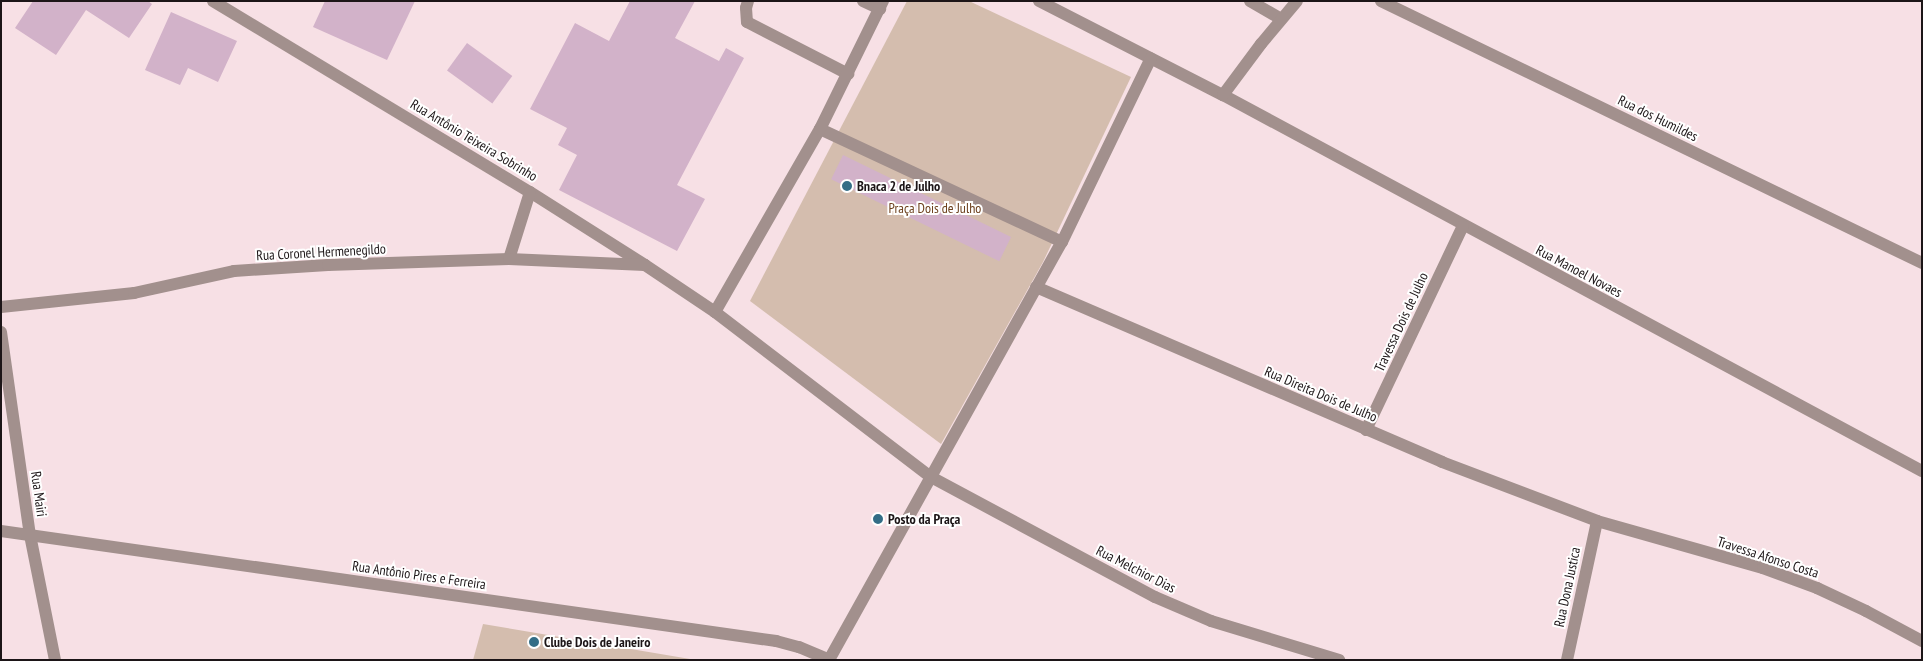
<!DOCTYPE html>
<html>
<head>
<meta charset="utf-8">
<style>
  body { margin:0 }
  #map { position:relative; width:1923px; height:661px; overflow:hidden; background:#f7e0e5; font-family:"PT Sans Narrow",sans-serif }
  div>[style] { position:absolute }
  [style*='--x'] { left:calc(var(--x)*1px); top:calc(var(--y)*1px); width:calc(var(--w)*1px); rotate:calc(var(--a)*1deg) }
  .green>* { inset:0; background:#d4bdae }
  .building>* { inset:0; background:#d2b2c9; transform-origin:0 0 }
  .minor>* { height:12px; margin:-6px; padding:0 6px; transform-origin:6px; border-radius:6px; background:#a2908d }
  .dots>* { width:14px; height:14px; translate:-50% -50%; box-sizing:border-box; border:2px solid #fff; border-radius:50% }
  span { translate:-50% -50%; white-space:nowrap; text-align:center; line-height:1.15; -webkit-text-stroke:4px #fff; paint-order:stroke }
  .street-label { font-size:14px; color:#1c1517 }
  .poi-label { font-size:14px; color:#1c1517; font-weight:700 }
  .left { translate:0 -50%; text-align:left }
  .park-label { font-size:14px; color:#6d411e }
  .frame { position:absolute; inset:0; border:2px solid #1c1517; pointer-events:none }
</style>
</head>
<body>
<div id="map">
  <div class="green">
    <div style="clip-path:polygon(907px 1px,969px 1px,1131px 77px,1043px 262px,941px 444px,750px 301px)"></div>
    <div style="clip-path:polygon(483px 624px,696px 660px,473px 660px)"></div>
  </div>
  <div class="building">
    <div style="clip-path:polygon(33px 1px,148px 1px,152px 4px,129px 38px,86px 10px,56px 55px,15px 28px)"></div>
    <div style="clip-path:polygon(325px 1px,415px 1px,387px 60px,313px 27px)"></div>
    <div style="clip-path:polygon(630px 1px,695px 1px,675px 38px,719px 61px,726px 48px,744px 58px,677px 185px,705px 199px,677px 251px,559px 190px,577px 155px,558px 145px,567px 128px,530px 109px,575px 23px,609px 41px)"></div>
    <div style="clip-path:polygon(171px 12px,237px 41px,218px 82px,188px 68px,180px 85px,145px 70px)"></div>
    <div style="left:467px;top:43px;width:56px;height:34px;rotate:36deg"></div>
    <div style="left:843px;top:155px;width:187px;height:27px;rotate:26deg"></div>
  </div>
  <div class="minor">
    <div style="--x:213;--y:1;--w:370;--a:31.1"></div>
    <div style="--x:530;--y:192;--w:136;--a:32.4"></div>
    <div style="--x:645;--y:265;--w:84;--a:33.9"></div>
    <div style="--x:715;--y:312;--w:272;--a:37.4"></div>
    <div style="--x:931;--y:477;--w:254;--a:28.2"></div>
    <div style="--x:1155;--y:597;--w:61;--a:23.2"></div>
    <div style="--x:1211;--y:621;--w:134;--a:16.9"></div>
    <div style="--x:748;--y:1;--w:7;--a:106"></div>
    <div style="--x:746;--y:8;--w:14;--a:86"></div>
    <div style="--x:747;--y:22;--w:114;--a:27.2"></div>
    <div style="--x:863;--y:1;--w:19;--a:25"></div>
    <div style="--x:1039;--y:1;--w:207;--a:27.1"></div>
    <div style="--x:1223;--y:95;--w:794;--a:28.28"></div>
    <div style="--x:1250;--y:1;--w:36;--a:30"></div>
    <div style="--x:1381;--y:1;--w:601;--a:25.84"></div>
    <div style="--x:1223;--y:95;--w:64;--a:-53.3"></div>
    <div style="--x:1261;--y:44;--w:56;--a:-50.1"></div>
    <div style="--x:820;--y:129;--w:267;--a:25"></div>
    <div style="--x:509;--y:259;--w:70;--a:-72.6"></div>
    <div style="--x:1036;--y:287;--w:442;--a:23.3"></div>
    <div style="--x:1442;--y:462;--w:166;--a:20.8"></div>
    <div style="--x:1597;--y:521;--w:173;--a:15.8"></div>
    <div style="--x:1763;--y:568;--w:58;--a:20.3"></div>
    <div style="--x:1817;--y:588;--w:54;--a:25.1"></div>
    <div style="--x:1866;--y:611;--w:64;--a:28.2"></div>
    <div style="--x:1;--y:307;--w:134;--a:-6"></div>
    <div style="--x:134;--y:293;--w:102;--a:-12.4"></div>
    <div style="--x:234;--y:271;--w:94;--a:-3.7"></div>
    <div style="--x:328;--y:265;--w:181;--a:-1.9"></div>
    <div style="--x:509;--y:259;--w:136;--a:2.5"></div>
    <div style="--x:715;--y:312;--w:211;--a:-60.2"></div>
    <div style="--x:820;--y:129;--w:143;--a:-63.8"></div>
    <div style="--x:1;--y:332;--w:205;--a:81.9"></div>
    <div style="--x:30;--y:535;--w:127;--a:78.7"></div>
    <div style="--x:1366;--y:430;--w:226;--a:-64.6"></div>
    <div style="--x:1;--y:531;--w:783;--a:8.08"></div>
    <div style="--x:776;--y:641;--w:24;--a:15"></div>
    <div style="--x:799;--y:647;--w:33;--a:23"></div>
    <div style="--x:829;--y:660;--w:479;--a:-60.9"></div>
    <div style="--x:1062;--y:242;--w:204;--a:-64.2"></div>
    <div style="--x:1567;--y:660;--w:142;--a:-77.8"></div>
  </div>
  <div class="dots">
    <div style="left:847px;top:186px;background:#336d86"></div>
    <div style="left:878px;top:519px;background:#336d86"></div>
    <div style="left:534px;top:642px;background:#336d86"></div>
  </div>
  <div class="street-label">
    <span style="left:1658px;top:118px;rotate:26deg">Rua dos Humildes</span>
    <span style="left:474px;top:140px;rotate:31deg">Rua Antônio Teixeira Sobrinho</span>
    <span style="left:321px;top:252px;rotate:-3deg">Rua Coronel Hermenegildo</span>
    <span style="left:1579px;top:271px;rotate:28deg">Rua Manoel Novaes</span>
    <span style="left:1401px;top:322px;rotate:-65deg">Travessa Dois de Julho</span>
    <span style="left:1321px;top:394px;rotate:23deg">Rua Direita Dois de Julho</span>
    <span style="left:39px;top:494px;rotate:82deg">Rua Mairi</span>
    <span style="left:1768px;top:557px;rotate:18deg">Travessa Afonso Costa</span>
    <span style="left:1136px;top:569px;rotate:27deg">Rua Melchior Dias</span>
    <span style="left:419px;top:575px;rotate:8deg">Rua Antônio Pires e Ferreira</span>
    <span style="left:1567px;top:587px;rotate:-78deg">Rua Dona Justica</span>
  </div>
  <div class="poi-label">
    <span class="left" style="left:857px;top:186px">Bnaca 2 de Julho</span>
    <span class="left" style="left:888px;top:519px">Posto da Praça</span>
    <span class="left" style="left:544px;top:642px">Clube Dois de Janeiro</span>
  </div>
  <div class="park-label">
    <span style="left:935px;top:208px">Praça Dois de Julho</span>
  </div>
  <div class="frame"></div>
</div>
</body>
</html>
